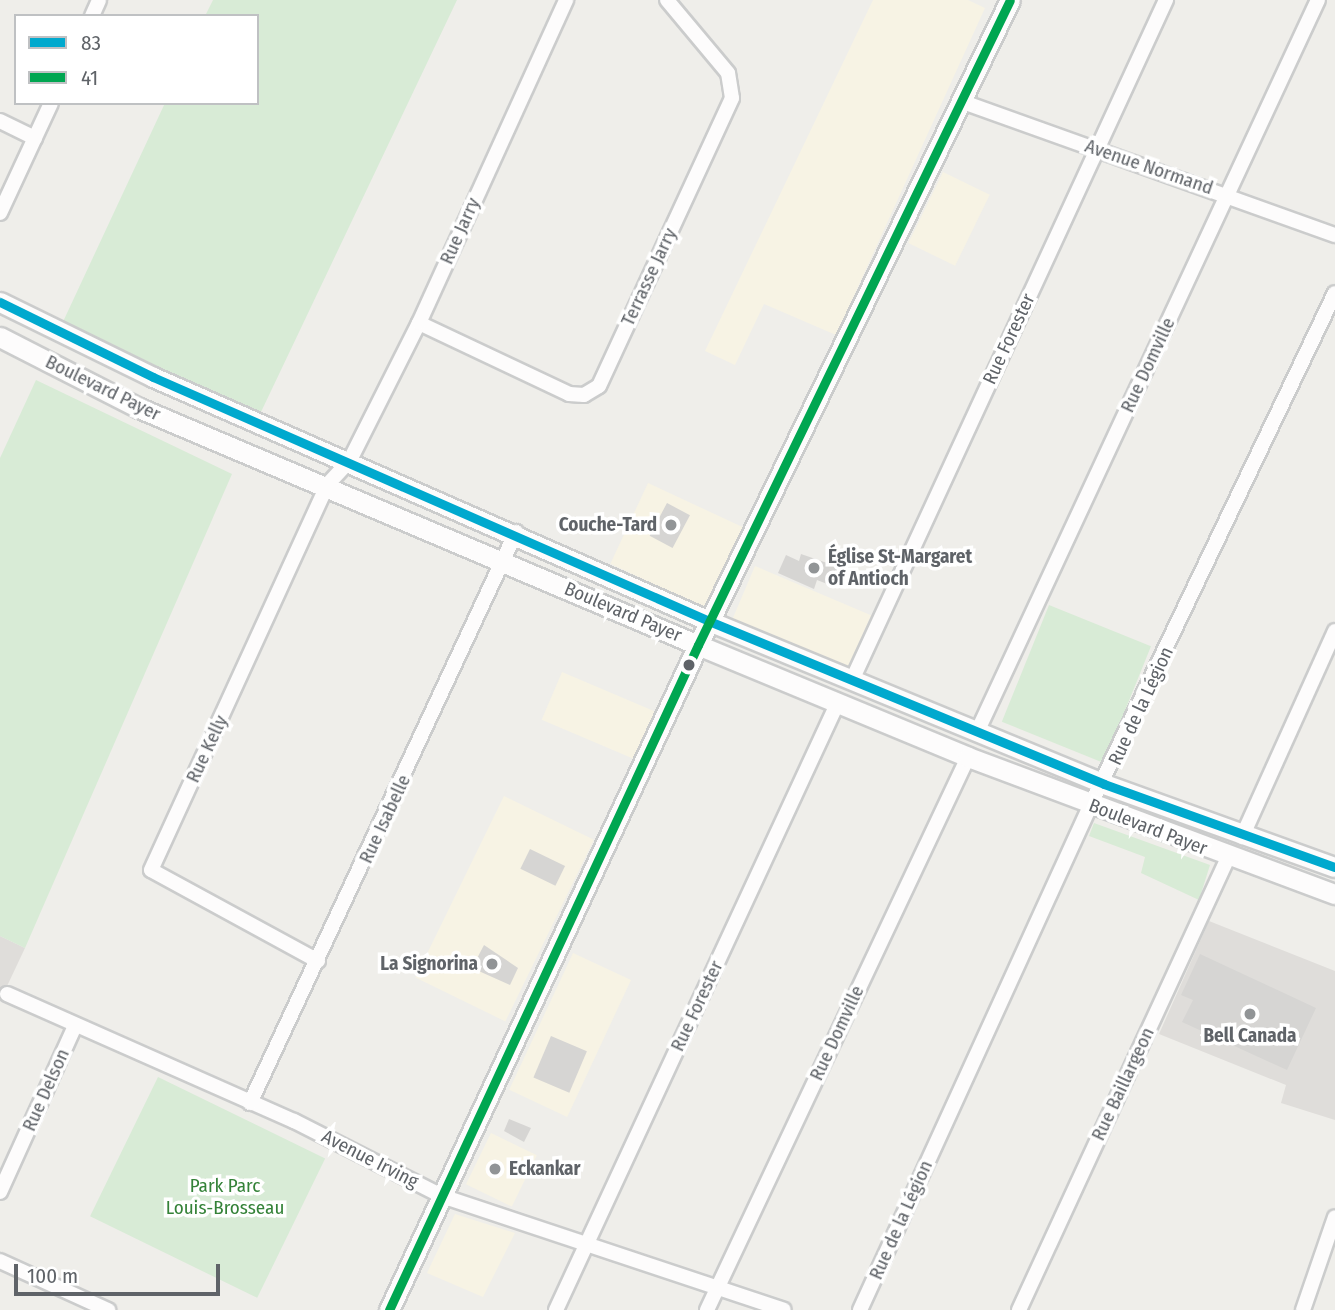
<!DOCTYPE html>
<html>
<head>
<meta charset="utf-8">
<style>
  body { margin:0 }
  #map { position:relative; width:1335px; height:1310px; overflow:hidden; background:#efeeea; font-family:"Fira Sans Condensed",sans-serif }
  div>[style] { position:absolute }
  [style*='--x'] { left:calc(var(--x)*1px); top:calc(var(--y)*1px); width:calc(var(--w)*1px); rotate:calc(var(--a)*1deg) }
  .commercial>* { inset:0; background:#f7f3e4; transform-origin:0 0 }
  .industrial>* { inset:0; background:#dfddda }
  .green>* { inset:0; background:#d8ebd6; transform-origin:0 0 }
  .building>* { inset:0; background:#d6d5d3; transform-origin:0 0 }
  .roads { filter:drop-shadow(2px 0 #cbcccc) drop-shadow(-2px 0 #cbcccc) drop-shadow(0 2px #cbcccc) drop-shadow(0 -2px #cbcccc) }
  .minor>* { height:14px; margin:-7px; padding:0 7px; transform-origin:7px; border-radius:7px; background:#fdfcfc }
  .tertiary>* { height:19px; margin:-9.5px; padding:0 9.5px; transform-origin:9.5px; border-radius:9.5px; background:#fdfcfc }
  .bus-1>* { height:9px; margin:-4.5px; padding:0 4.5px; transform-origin:4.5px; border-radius:4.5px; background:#00a9ce }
  .bus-2>* { height:9px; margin:-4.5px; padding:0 4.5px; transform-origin:4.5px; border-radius:4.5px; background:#00a651 }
  .dots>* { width:19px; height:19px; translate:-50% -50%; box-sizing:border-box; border:4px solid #fff; border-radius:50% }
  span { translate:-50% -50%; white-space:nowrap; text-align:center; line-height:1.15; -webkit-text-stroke:7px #fff; paint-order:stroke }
  .street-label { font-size:19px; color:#5f6368 }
  .poi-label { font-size:19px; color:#5f6368; font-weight:700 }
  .right { translate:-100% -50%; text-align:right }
  .left { translate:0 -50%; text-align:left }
  .park-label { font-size:19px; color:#348238 }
  .legend { position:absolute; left:14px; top:14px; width:245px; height:91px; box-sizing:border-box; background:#fff; border:2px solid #bfc1c3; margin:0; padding:9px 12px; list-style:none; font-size:21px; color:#5f6368 }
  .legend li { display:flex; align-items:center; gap:14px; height:35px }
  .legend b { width:35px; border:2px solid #bfc1c3 }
  .scale { position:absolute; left:14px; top:1264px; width:206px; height:32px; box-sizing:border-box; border:4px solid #5f6368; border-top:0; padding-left:9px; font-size:21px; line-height:24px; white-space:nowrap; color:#5f6368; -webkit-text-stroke:5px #fff; paint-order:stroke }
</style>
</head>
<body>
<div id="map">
  <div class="commercial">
    <div style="clip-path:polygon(873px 0,968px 0,985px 8px,836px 335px,764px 304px,735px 365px,705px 351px)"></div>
    <div style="left:943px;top:172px;width:52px;height:79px;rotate:26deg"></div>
    <div style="left:648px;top:483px;width:106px;height:89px;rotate:25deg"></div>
    <div style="left:755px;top:566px;width:126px;height:59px;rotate:23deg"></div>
    <div style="left:562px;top:672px;width:101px;height:52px;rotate:23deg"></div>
    <div style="left:504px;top:796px;width:100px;height:202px;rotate:26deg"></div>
    <div style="left:573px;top:953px;width:64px;height:151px;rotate:25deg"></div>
    <div style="left:491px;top:1133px;width:51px;height:57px;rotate:26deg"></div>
    <div style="clip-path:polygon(455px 1214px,515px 1233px,483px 1297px,427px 1273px)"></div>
  </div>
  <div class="industrial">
    <div style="clip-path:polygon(1209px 921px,1335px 971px,1335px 1120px,1281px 1103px,1286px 1085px,1159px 1034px)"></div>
    <div style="clip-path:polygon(0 936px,25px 948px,0 1001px)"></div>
  </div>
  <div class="green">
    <div style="clip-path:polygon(213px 0,457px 0,261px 412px,61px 326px,165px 103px,257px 103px,257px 16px,205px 16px)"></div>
    <div style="clip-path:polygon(36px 380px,232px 474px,25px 948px,0 936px,0 458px)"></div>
    <div style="left:1049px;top:605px;width:110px;height:126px;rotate:22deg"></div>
    <div style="clip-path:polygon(1094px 823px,1210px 865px,1199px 900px,1141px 873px,1145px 857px,1089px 836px)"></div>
    <div style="left:158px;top:1077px;width:186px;height:155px;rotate:26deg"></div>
  </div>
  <div class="building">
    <div style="left:667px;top:503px;width:26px;height:37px;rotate:28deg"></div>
    <div style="clip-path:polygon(832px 551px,851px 559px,840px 589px,817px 580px,814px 589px,778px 573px,786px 555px,799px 561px,801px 554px,827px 563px)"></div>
    <div style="left:530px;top:849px;width:39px;height:22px;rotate:26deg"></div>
    <div style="clip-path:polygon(484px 945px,518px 968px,510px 985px,472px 968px)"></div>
    <div style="clip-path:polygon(1200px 954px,1316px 1008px,1287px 1070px,1182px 1022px,1193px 1000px,1181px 995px)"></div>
    <div style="left:551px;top:1036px;width:39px;height:45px;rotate:23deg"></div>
    <div style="clip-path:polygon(509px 1119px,531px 1128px,524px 1142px,504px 1131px)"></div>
  </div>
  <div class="roads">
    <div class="minor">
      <div style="--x:92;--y:16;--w:17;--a:-66"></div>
      <div style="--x:963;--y:102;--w:395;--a:19.7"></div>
      <div style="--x:0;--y:121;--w:39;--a:26"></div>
      <div style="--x:0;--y:213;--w:121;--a:-65.1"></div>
      <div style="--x:419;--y:323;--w:166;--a:25.3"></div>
      <div style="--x:569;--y:394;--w:15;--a:4"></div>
      <div style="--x:584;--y:395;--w:17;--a:-31"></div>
      <div style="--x:599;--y:386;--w:317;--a:-65.2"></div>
      <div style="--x:732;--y:98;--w:25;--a:-99"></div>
      <div style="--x:728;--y:73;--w:95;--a:-129.9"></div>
      <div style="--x:853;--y:678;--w:747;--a:-65.22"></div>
      <div style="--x:978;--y:730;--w:805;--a:-65.03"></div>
      <div style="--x:1242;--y:837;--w:226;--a:-65.7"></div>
      <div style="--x:318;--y:961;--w:190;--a:-151.4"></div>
      <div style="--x:151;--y:870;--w:423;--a:-65.4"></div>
      <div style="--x:327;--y:485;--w:34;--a:-47"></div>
      <div style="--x:350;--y:460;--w:153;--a:-63.3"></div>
      <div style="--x:419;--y:323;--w:355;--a:-65.5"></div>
      <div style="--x:7;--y:994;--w:314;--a:23.9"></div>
      <div style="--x:294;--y:1121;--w:166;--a:26.9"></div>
      <div style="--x:442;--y:1196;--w:360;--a:18.4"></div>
      <div style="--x:250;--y:1103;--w:630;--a:-65.02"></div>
      <div style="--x:0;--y:1192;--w:182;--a:-65.7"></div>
      <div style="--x:0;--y:1261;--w:119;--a:24.4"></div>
      <div style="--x:556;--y:1310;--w:670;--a:-65.12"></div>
      <div style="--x:707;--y:1310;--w:611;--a:-64.73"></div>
      <div style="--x:860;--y:1310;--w:556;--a:-65.46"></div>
      <div style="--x:1091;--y:804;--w:566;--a:-64.48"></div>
      <div style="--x:1019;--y:1310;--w:498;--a:-65.2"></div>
      <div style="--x:1303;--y:1310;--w:98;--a:-71"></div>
    </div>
    <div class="tertiary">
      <div style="--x:0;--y:302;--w:170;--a:26.1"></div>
      <div style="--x:153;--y:377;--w:607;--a:23.69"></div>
      <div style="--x:709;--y:621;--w:427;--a:22.4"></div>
      <div style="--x:1104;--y:784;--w:245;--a:19.8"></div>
      <div style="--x:0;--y:337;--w:156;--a:27.1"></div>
      <div style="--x:139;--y:408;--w:607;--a:22.98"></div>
      <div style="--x:698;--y:645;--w:292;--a:22.5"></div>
      <div style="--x:968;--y:757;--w:392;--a:20.5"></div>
      <div style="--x:389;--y:1310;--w:733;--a:-65.08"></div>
      <div style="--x:698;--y:645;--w:716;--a:-64.19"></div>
    </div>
  </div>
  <div class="bus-1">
    <div style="--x:0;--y:302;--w:170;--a:26.1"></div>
    <div style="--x:153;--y:377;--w:607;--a:23.69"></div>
    <div style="--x:709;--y:621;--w:427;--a:22.4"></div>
    <div style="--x:1104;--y:784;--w:245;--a:19.8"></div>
  </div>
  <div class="bus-2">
    <div style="--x:389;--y:1310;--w:733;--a:-65.08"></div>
    <div style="--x:698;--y:645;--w:716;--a:-64.19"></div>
  </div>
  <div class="dots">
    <div style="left:671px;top:525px;background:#919496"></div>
    <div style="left:814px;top:568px;background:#919496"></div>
    <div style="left:689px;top:665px;background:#5f6368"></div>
    <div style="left:492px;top:964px;background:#919496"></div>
    <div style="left:1250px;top:1014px;background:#919496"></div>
    <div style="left:495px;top:1169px;background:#919496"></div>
  </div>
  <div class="street-label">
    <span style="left:1149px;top:167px;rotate:19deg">Avenue Normand</span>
    <span style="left:460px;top:231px;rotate:-66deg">Rue Jarry</span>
    <span style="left:649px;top:277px;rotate:-65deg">Terrasse Jarry</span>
    <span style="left:1009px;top:339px;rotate:-65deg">Rue Forester</span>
    <span style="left:1148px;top:365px;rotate:-65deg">Rue Domville</span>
    <span style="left:103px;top:388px;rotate:26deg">Boulevard Payer</span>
    <span style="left:623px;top:612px;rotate:23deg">Boulevard Payer</span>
    <span style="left:1141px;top:706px;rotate:-65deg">Rue de la Légion</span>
    <span style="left:207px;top:749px;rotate:-65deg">Rue Kelly</span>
    <span style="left:385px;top:819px;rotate:-65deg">Rue Isabelle</span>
    <span style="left:1148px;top:827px;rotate:21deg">Boulevard Payer</span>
    <span style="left:697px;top:1006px;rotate:-65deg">Rue Forester</span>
    <span style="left:837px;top:1033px;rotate:-65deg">Rue Domville</span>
    <span style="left:1123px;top:1084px;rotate:-65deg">Rue Baillargeon</span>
    <span style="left:46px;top:1090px;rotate:-66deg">Rue Delson</span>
    <span style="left:370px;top:1159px;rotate:27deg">Avenue Irving</span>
    <span style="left:901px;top:1220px;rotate:-66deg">Rue de la Légion</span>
  </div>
  <div class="poi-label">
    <span class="right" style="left:657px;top:525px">Couche-Tard</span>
    <span class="left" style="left:828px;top:568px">Église St-Margaret<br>of Antioch</span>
    <span class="right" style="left:478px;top:964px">La Signorina</span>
    <span style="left:1250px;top:1036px">Bell Canada</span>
    <span class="left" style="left:509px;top:1169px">Eckankar</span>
  </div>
  <div class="park-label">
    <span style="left:225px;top:1197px">Park Parc<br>Louis-Brosseau</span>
  </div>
  <ul class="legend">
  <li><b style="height:9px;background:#00a9ce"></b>83</li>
  <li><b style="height:9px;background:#00a651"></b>41</li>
  </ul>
  <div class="scale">100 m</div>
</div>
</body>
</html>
